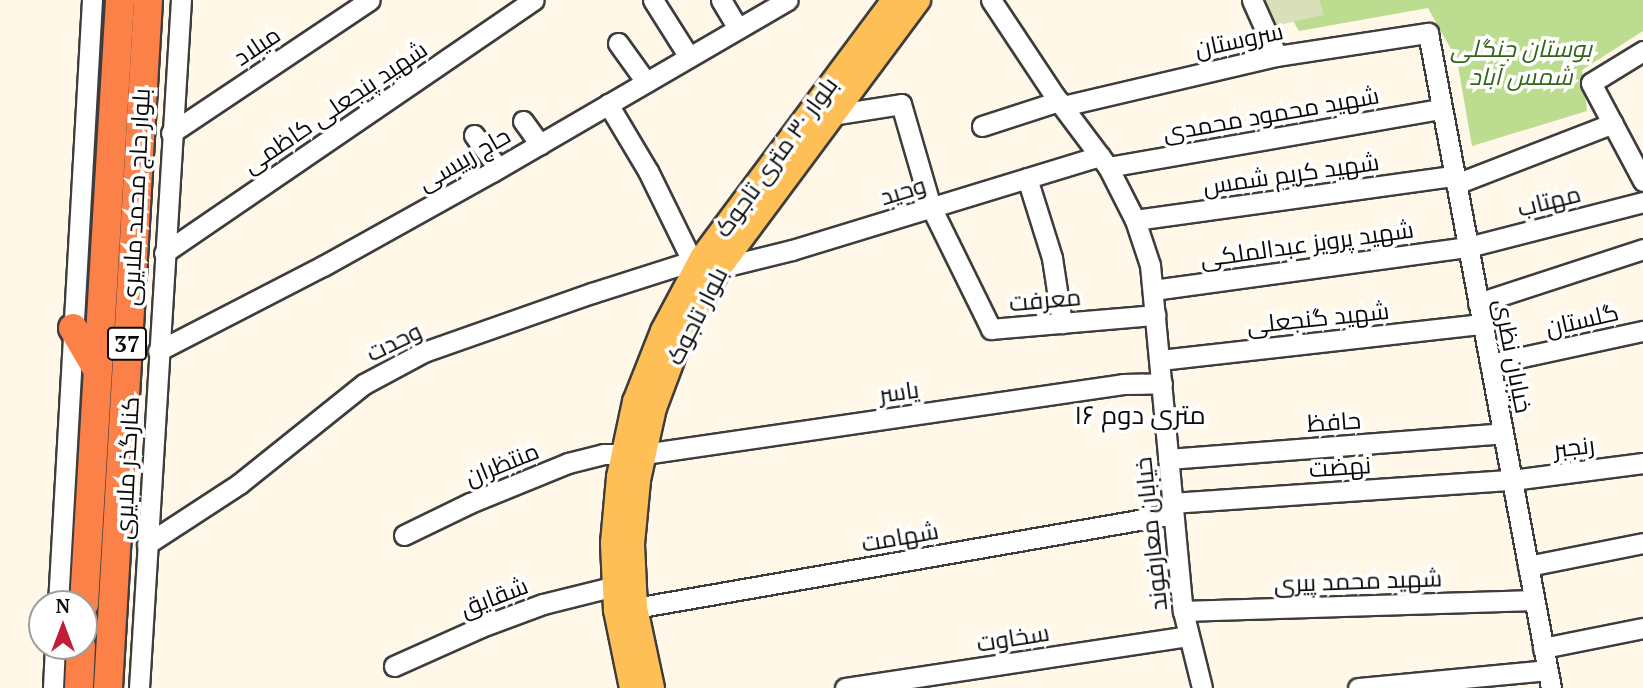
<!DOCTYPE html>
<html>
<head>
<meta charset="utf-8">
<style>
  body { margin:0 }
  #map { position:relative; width:1643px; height:688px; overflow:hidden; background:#fff7e7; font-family:"PT Serif",Cairo,serif }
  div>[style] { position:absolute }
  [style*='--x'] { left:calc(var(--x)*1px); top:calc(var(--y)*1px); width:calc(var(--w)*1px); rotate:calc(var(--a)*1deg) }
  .forest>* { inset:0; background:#bcdc8f }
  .cemetery>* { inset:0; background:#d9e0b9 }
  .roads { filter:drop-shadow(2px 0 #3d3d3d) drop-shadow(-2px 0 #3d3d3d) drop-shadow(0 2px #3d3d3d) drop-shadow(0 -2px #3d3d3d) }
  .minor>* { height:19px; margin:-9.5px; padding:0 9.5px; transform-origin:9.5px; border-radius:9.5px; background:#fff }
  .major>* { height:24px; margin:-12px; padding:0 12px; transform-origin:12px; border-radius:12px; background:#ffbf57 }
  .highway>* { height:28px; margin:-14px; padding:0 14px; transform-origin:14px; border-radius:14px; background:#fc8148 }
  span { translate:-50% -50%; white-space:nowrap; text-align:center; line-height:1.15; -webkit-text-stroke:7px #fff; paint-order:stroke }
  .shield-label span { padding:2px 5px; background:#fff; border:2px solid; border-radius:5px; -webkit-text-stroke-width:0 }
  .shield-label { font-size:23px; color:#0a0a0a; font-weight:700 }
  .street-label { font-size:24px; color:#0a0a0a }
  .park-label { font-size:24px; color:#336419; font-style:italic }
  .neighbourhood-label { font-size:26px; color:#0a0a0a }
  .north { position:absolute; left:28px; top:590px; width:70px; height:70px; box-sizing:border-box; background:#fff; border:2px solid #9d9d9d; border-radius:50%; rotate:0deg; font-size:19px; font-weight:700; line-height:28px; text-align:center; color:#0a0a0a }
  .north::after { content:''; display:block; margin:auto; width:24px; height:32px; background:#c01d3b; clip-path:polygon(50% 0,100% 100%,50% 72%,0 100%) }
</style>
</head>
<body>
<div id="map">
  <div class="forest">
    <div style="clip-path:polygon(1281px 0,1643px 0,1643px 31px,1582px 70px,1587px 111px,1472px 146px,1457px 60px,1428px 8px,1299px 31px)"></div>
  </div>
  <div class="cemetery">
    <div style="clip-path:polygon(1262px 0,1319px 0,1324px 15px,1274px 26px)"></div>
  </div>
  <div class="roads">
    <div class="minor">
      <div style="--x:653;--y:0;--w:67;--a:57.7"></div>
      <div style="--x:721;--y:0;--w:33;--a:59"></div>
      <div style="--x:991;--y:0;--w:114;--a:56.4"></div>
      <div style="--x:1054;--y:95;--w:90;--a:53.1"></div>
      <div style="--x:1108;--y:167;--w:59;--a:63"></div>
      <div style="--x:1135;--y:220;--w:47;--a:71.6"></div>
      <div style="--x:1150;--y:265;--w:348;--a:84.6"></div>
      <div style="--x:1183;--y:611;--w:79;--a:76.1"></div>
      <div style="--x:1252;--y:0;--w:61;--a:65.9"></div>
      <div style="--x:618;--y:43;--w:48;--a:54.3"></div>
      <div style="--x:1643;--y:51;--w:61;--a:148.4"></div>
      <div style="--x:1591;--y:83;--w:111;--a:62"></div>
      <div style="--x:608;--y:104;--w:78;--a:59.2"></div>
      <div style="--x:648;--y:171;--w:100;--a:63.9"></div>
      <div style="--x:1063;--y:106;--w:220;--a:-13.2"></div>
      <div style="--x:1277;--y:56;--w:153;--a:-8.7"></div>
      <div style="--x:1428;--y:33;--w:666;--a:79.36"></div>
      <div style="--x:831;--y:115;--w:71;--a:-8.9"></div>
      <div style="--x:901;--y:104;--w:107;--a:73.8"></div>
      <div style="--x:931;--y:207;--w:136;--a:63.8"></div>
      <div style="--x:991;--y:329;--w:165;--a:-4.9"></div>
      <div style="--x:523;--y:121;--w:29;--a:54"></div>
      <div style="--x:982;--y:126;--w:81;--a:-18"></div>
      <div style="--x:171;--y:133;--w:239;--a:-33.8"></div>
      <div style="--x:474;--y:135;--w:41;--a:54"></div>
      <div style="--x:1108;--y:167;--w:339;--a:-9.9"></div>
      <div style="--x:1027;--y:178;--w:84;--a:72.6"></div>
      <div style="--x:1052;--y:258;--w:66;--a:81.3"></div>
      <div style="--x:1456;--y:184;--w:168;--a:-21.2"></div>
      <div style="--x:1135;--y:220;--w:322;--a:-7.9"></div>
      <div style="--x:164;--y:253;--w:448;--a:-34.4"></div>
      <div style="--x:719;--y:268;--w:75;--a:-13.9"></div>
      <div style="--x:792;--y:250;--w:322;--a:-17"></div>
      <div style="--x:1153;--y:290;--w:318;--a:-7.8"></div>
      <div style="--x:1468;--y:247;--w:181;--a:-14.4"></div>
      <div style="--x:1478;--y:303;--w:174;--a:-18.1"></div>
      <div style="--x:158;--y:351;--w:186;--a:-27.3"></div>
      <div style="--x:323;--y:266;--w:193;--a:-29.1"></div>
      <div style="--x:492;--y:172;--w:342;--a:-30.2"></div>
      <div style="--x:1160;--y:360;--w:324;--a:-6.4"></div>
      <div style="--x:1490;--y:364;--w:157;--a:-12.2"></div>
      <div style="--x:644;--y:454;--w:484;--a:-8.3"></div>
      <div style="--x:1123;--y:384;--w:39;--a:-1"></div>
      <div style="--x:1168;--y:459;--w:336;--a:-4.4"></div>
      <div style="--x:1171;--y:503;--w:342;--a:-3.9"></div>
      <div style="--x:1512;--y:480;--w:132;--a:-7.4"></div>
      <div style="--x:404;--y:535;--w:73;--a:-25.9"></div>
      <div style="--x:470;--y:503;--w:106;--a:-22.2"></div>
      <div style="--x:568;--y:463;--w:36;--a:-14"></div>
      <div style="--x:603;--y:454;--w:21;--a:0"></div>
      <div style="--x:147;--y:544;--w:110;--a:-33.1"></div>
      <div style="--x:239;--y:484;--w:160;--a:-38.7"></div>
      <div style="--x:364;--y:384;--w:68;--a:-28.1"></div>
      <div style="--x:424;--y:352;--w:178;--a:-19.4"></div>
      <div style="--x:592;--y:293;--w:115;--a:-17.7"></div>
      <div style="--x:1528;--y:566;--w:117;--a:-11.3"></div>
      <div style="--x:58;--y:604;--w:605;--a:-86.78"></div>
      <div style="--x:635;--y:608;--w:546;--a:-9.91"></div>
      <div style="--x:1183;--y:611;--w:351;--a:-1.8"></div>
      <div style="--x:1543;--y:648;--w:102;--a:-11.3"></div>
      <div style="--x:394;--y:666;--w:95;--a:-24.1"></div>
      <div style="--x:481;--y:627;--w:66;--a:-20.4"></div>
      <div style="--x:543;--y:604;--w:74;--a:-14"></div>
      <div style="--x:53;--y:688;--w:42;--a:-87.3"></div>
      <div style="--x:139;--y:688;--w:689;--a:-86.51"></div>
      <div style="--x:845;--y:688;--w:347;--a:-8.6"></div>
      <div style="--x:1358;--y:688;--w:190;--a:-5.4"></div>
    </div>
    <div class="major">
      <div style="--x:632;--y:688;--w:80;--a:-101.6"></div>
      <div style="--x:616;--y:610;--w:67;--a:-92.6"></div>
      <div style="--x:613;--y:543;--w:66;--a:-84.8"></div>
      <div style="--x:619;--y:477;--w:77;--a:-78"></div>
      <div style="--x:635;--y:402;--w:76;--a:-68.5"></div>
      <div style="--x:663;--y:331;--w:83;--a:-61.9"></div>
      <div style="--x:702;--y:258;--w:322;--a:-53.3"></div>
      <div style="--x:652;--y:688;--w:82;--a:-102"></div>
      <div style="--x:635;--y:608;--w:64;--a:-92.7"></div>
      <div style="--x:632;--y:544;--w:64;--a:-84.6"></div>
      <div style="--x:638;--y:480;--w:74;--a:-77.5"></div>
      <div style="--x:654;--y:408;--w:74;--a:-69.4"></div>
      <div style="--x:680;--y:339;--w:81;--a:-61.2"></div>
      <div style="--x:719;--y:268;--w:334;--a:-53.4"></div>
    </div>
    <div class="highway">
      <div style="--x:73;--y:328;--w:48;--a:59.7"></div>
      <div style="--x:84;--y:604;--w:605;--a:-86.59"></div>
      <div style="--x:79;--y:688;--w:42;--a:-87.3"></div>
      <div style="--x:108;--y:688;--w:689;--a:-86.67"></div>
    </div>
  </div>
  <div class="shield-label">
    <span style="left:127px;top:344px">37</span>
  </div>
  <div class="street-label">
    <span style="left:1239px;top:40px;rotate:-12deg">سروستان</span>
    <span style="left:257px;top:46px;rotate:-34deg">میلاد</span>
    <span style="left:335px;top:107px;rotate:-34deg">شهید پنجعلی کاظمی</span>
    <span style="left:1271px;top:114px;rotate:-10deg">شهید محمود محمدی</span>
    <span style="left:776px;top:157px;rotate:-54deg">بلوار ۳۰ متری تاجوک</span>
    <span style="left:464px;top:159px;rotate:-30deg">حاج رییسی</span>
    <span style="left:1291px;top:174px;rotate:-8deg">شهید کریم شمس</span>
    <span style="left:903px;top:191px;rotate:-17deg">وحید</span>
    <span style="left:136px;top:197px;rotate:-87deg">بلوار حاج محمد ملایری</span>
    <span style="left:1549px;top:201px;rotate:-14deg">مهتاب</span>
    <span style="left:1307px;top:244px;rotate:-8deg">شهید پرویز عبدالملکی</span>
    <span style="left:1045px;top:300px;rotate:-5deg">معرفت</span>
    <span style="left:697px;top:316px;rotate:-63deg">بلوار تاجوک</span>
    <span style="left:1318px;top:318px;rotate:-6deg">شهید گنجعلی</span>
    <span style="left:1582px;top:320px;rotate:-13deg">گلستان</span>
    <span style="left:394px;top:342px;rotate:-26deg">وحدت</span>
    <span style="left:1513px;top:356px;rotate:79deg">خیابان نظری</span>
    <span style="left:899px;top:392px;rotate:-8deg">یاسر</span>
    <span style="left:1334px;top:422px;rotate:-4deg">حافظ</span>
    <span style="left:1574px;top:447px;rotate:-7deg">رنجبر</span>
    <span style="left:502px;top:464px;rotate:-22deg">منتظران</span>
    <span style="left:1340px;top:467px;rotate:-4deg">نهضت</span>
    <span style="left:127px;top:468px;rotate:-87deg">کنارگذر ملایری</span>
    <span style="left:1151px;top:534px;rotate:-96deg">خیابان معارفوند</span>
    <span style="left:900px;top:537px;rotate:-10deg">شهامت</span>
    <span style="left:1358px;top:581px;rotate:-2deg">شهید محمد پیری</span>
    <span style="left:494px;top:597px;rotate:-21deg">شقایق</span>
    <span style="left:1013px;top:638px;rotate:-9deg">سخاوت</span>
  </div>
  <div class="park-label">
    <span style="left:1521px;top:63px">بوستان جنگلی<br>شمس آباد</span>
  </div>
  <div class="neighbourhood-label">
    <span style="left:1140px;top:415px">۱۶ متری دوم</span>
  </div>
  <div class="north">N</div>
</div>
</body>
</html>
